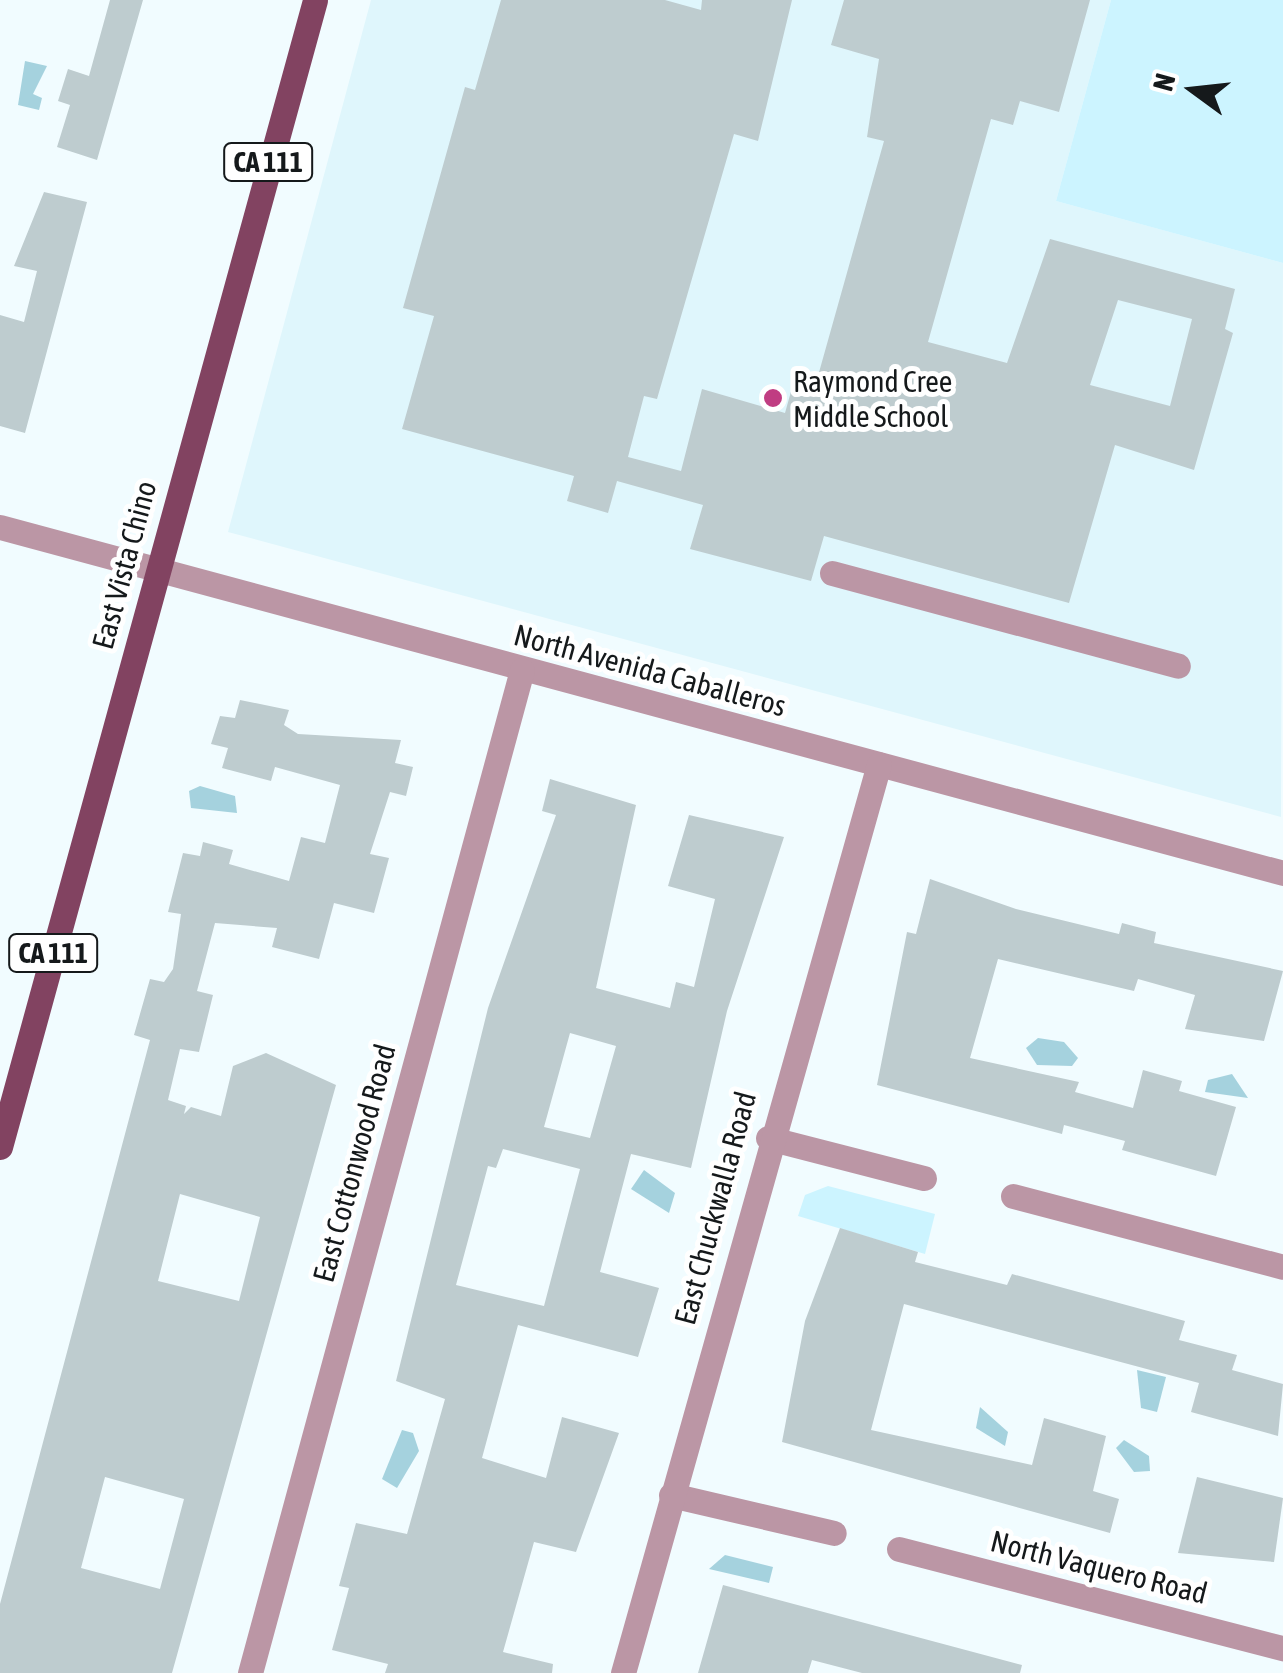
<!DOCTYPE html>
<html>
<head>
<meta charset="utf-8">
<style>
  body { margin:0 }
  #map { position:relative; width:1283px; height:1673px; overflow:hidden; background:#f1fcff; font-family:"Asap Condensed",sans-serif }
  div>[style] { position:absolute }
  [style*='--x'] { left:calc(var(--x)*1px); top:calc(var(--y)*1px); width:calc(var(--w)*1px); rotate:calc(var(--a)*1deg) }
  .built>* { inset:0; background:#dff6fc }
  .green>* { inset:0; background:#ccf4ff }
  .water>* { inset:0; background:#a5d2de }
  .building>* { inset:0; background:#becccf }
  .minor>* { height:25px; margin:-12.5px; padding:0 12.5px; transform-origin:12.5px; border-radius:12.5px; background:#bb96a5 }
  .major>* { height:25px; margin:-12.5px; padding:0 12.5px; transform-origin:12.5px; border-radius:12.5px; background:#824361 }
  .dots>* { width:28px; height:28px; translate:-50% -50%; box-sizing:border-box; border:5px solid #fff; border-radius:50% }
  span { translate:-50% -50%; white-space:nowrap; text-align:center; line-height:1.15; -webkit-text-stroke:10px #fff; paint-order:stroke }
  .shield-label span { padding:2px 8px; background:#fff; border:2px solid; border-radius:8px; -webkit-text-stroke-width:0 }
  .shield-label { font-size:28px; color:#15191b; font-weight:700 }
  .poi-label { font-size:30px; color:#15191b }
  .left { translate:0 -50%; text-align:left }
  .street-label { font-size:30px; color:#15191b }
  .north { position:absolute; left:1143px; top:40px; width:100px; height:100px; -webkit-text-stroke:8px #fff; paint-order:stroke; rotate:285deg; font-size:28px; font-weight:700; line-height:40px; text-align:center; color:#15191b }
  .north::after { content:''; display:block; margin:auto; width:35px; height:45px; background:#15191b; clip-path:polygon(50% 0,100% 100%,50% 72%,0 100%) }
</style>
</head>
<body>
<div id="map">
  <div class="built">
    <div style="clip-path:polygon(371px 0,1111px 0,1056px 201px,1283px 263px,1281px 817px,228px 532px)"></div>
  </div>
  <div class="green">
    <div style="clip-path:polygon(1111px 0,1283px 0,1283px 263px,1056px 201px)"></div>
    <div style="clip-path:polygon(828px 1186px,935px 1214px,925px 1254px,798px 1216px,805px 1195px)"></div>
  </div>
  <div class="water">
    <div style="clip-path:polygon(25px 61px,47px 66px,33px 94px,42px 98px,39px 110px,18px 105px)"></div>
    <div style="clip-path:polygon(200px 786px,235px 796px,237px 813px,191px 808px,189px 791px)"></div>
    <div style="clip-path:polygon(1038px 1038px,1064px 1042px,1078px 1058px,1072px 1066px,1037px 1065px,1026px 1048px)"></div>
    <div style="clip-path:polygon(1232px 1074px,1248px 1098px,1205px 1092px,1208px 1080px)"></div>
    <div style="clip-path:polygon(644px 1170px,675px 1193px,669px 1213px,631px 1189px)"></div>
    <div style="clip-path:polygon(1137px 1370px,1166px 1377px,1157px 1412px,1141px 1408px)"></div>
    <div style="clip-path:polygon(980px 1407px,1008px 1432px,1005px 1446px,976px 1428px)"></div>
    <div style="clip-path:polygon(402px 1430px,413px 1433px,419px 1451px,397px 1488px,382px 1479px)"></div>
    <div style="clip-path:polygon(1124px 1440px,1149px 1456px,1150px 1471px,1134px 1472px,1116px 1448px)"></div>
    <div style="clip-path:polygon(725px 1555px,773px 1567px,769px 1583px,709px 1569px)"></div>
  </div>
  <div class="building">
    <div style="clip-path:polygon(110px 0,143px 0,97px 160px,57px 147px,70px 105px,58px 101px,68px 69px,89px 76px)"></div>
    <div style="clip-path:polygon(evenodd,501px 0,665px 0,701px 10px,702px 0,792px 0,758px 141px,734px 134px,657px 399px,644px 396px,628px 457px,681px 471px,702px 389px,785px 413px,795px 377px,816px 383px,884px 141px,867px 137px,879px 59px,831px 45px,844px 0,1090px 0,1059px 112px,1020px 101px,1013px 125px,991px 119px,928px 342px,1007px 363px,1050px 239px,1235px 289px,1225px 329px,1233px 333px,1194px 470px,1115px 445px,1069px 603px,824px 536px,811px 581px,690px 549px,703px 505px,617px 481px,608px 513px,567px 501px,574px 476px,402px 429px,434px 316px,403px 308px,465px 87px,475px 90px,501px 0,1118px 300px,1192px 319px,1170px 406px,1090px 385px,1118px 300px)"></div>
    <div style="clip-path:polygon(44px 192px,87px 202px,25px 433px,0 426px,0 315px,24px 322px,37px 271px,14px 266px)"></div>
    <div style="clip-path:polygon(evenodd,240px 700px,289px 710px,284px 725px,298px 734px,401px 740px,395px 763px,413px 767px,406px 796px,390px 792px,370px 854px,389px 858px,374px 913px,334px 903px,319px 959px,272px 947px,277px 928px,215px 923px,197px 991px,213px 995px,199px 1052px,180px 1049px,168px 1100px,186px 1106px,184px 1114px,191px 1107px,221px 1116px,233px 1066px,266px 1053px,336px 1085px,172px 1673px,0 1673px,0 1604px,150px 1040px,134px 1035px,150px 979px,164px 982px,173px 969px,181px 914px,168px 912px,183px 853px,200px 856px,203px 842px,233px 850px,229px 864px,289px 881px,301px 837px,325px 843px,340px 785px,275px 767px,271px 781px,222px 768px,228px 748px,211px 744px,220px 716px,235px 718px,240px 700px,180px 1194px,260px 1217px,239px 1301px,158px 1281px,180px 1194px,240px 700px,105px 1477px,184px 1499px,160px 1589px,81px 1568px,105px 1477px)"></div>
    <div style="clip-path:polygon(evenodd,550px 779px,636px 805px,596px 988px,670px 1008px,676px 982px,694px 987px,715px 899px,668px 886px,689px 815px,784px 837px,727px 1011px,691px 1168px,631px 1154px,600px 1272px,659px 1288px,638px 1357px,518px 1325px,482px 1458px,546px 1478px,562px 1417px,619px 1433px,576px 1552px,534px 1542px,503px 1652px,553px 1664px,552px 1673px,385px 1673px,388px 1664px,332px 1650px,349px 1588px,339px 1586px,356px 1523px,407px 1534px,445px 1399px,396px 1381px,488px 1008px,556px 815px,542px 811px,550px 779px,570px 1033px,616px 1046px,590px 1138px,544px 1127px,570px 1033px,550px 779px,503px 1149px,580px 1169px,544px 1306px,456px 1285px,488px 1166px,496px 1168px,503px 1149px)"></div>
    <div style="clip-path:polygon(930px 879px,1016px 909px,1119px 934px,1122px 923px,1156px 932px,1154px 943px,1283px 971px,1264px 1041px,1185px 1029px,1195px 995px,1138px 979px,1134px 991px,998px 959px,970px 1058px,1079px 1082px,1075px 1092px,1133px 1108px,1143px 1070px,1182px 1081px,1179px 1091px,1236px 1107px,1216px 1176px,1122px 1150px,1125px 1141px,1064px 1125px,1062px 1134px,877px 1085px,907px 932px,916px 934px)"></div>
    <div style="clip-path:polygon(840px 1228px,918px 1252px,915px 1262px,1007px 1285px,1012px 1274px,1185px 1321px,1179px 1340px,1237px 1355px,1232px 1370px,1283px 1384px,1278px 1436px,1191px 1412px,1199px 1383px,904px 1304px,871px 1430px,1032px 1465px,1044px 1418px,1106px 1436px,1093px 1491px,1119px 1499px,1110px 1533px,782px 1442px,805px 1321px)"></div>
    <div style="clip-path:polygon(1197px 1477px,1283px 1498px,1274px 1562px,1178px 1553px)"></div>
    <div style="clip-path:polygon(723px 1585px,1022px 1665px,1020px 1673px,862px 1673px,812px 1660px,808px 1673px,698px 1673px)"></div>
  </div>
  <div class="minor">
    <div style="--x:0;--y:527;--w:1329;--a:15.09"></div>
    <div style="--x:832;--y:573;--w:358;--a:15"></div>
    <div style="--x:768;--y:1138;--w:161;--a:14.4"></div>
    <div style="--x:1013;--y:1196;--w:279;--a:14.7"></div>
    <div style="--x:671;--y:1495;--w:167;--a:13.1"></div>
    <div style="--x:899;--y:1549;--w:397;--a:14.5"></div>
    <div style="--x:250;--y:1673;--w:1039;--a:-74.83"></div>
    <div style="--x:623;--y:1673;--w:944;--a:-74.27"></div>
  </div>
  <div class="major">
    <div style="--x:0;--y:1147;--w:1189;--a:-74.64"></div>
  </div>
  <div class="dots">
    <div style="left:773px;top:398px;background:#c03d82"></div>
  </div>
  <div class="shield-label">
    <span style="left:268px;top:162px">CA 111</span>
    <span style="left:53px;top:953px">CA 111</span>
  </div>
  <div class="poi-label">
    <span class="left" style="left:793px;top:398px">Raymond Cree<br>Middle School</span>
  </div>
  <div class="street-label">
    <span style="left:124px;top:565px;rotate:-75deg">East Vista Chino</span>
    <span style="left:650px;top:670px;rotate:15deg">North Avenida Caballeros</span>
    <span style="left:354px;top:1163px;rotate:-75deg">East Cottonwood Road</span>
    <span style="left:715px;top:1208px;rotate:-75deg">East Chuckwalla Road</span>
    <span style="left:1099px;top:1567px;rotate:14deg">North Vaquero Road</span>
  </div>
  <div class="north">N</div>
</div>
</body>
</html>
